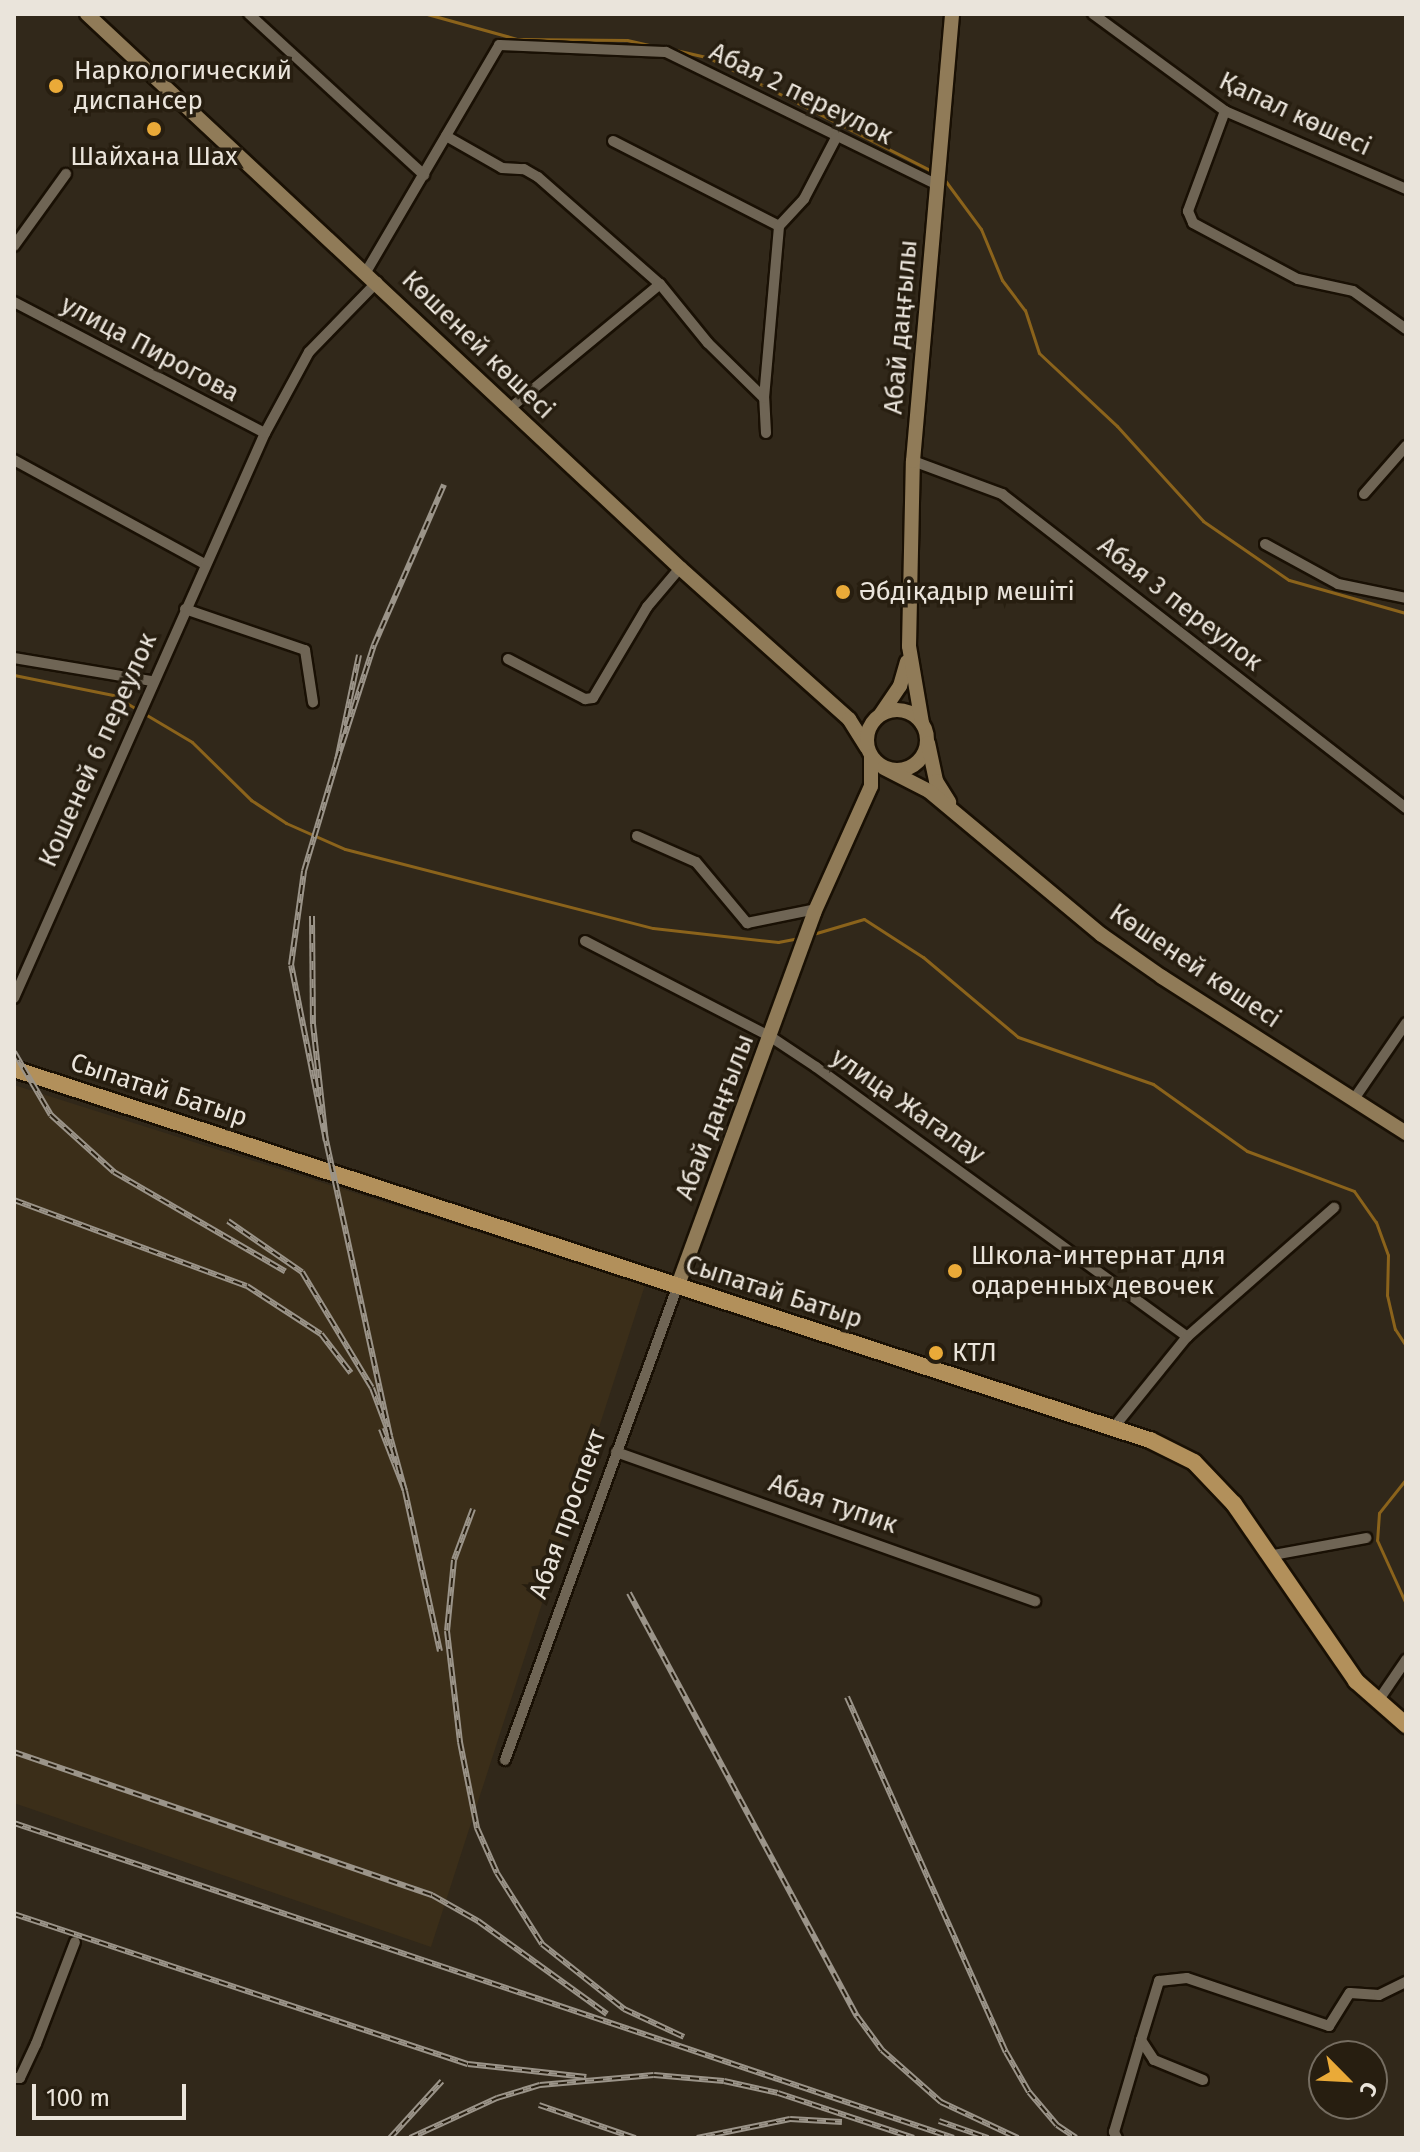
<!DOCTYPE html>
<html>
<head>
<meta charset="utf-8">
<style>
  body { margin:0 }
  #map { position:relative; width:1420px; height:2152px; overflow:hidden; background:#31281a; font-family:"Fira Sans",sans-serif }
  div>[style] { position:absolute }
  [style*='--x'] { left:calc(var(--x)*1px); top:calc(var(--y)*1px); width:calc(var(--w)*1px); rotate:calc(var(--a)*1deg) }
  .built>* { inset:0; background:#3b2e19 }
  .stream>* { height:3px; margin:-1.5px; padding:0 1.5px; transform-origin:1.5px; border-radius:1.5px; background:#8b631b }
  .roads { filter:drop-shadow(2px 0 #191004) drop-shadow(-2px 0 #191004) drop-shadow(0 2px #191004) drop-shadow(0 -2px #191004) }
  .street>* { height:10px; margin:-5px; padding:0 5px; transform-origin:5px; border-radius:5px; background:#6f6555 }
  .secondary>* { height:14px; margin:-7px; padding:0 7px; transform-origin:7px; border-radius:7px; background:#907b58 }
  .secondary>.ring { margin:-7px; padding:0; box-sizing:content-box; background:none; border:14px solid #907b58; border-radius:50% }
  .primary>* { height:16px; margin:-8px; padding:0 8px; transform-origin:8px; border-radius:8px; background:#b2905b }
  .rail>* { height:6px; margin-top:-3px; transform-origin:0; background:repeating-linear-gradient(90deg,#271e10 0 9px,#9b9489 0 18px); box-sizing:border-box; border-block:2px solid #9b9489 }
  .dots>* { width:22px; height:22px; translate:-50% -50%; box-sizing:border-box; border:4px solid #271e10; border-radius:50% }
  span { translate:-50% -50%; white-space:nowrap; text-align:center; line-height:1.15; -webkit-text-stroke:7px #271e10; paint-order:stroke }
  .poi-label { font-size:26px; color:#eae4db }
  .left { translate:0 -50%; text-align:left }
  .street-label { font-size:26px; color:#eae4db }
  .frame { position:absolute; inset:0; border:16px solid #eae4db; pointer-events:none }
  .north { position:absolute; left:1308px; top:2040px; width:80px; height:80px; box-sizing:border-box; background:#271e10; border:2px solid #756d61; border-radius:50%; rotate:114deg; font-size:22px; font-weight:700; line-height:32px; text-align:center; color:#eae4db }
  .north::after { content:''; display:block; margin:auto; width:28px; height:36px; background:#eaaa38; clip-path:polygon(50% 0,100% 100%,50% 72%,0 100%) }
  .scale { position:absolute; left:32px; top:2084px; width:154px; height:36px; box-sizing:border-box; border:4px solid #eae4db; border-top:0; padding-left:10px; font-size:24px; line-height:28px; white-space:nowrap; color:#eae4db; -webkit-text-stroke:6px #271e10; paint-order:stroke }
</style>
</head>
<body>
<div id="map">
  <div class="built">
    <div style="clip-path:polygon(14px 1085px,645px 1285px,431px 1947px,14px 1803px)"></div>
  </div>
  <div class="stream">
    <div style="--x:427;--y:14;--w:93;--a:15.5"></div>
    <div style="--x:517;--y:39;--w:110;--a:0.5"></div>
    <div style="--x:627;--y:40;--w:37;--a:13"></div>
    <div style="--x:671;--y:49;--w:37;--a:13"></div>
    <div style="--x:707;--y:57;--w:254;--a:26.9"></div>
    <div style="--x:944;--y:179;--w:62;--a:53.5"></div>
    <div style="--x:981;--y:229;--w:55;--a:67.6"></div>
    <div style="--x:1002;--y:280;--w:38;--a:53"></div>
    <div style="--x:1025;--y:310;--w:45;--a:72"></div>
    <div style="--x:1039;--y:353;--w:107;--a:43.1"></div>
    <div style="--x:1117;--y:426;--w:128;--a:47.8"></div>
    <div style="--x:1203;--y:521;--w:104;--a:34.5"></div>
    <div style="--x:1289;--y:580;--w:122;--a:15.8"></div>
    <div style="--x:14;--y:675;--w:101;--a:11.4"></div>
    <div style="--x:113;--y:695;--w:92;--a:30.7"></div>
    <div style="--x:192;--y:742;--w:83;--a:44.5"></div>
    <div style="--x:251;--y:800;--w:42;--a:33.3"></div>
    <div style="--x:286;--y:823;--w:64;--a:23.8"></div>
    <div style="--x:345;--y:849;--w:318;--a:14.4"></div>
    <div style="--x:653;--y:928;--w:126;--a:6.4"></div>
    <div style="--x:778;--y:942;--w:20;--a:-11"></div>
    <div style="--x:813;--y:934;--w:53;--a:-16.4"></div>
    <div style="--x:864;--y:919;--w:70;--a:32.8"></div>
    <div style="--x:923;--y:957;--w:124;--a:40.1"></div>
    <div style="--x:1018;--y:1037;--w:143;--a:19.2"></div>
    <div style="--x:1153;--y:1084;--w:115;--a:35.5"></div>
    <div style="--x:1247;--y:1151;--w:114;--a:20.5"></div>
    <div style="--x:1354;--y:1191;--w:38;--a:55"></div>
    <div style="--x:1376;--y:1222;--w:35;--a:70"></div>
    <div style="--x:1388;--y:1255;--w:40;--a:91.4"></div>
    <div style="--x:1387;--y:1295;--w:35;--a:77"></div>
    <div style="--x:1395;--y:1329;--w:20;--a:57"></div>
    <div style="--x:1406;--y:1479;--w:43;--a:128.5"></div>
    <div style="--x:1379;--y:1513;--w:27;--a:94"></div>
    <div style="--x:1377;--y:1540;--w:70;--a:65.6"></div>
  </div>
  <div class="roads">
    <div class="street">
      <div style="--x:249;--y:14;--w:238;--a:42.6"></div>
      <div style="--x:1093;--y:14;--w:164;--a:36.3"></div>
      <div style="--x:1225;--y:111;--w:197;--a:23.3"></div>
      <div style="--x:1225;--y:111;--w:107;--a:110.3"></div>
      <div style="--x:1188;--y:211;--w:13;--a:67"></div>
      <div style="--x:1193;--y:223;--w:119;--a:28.1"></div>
      <div style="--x:1298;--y:279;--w:56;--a:12.3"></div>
      <div style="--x:1353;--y:291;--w:65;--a:35.6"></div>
      <div style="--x:446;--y:136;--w:64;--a:29.7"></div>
      <div style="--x:502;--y:168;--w:22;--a:3"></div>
      <div style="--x:524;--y:169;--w:16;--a:30"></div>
      <div style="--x:538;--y:177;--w:162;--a:41.3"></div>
      <div style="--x:660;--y:284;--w:76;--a:50.9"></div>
      <div style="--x:708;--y:343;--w:78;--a:44.5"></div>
      <div style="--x:613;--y:141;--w:186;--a:27.1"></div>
      <div style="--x:14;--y:246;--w:89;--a:-54.2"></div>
      <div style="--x:366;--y:272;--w:263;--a:-59.6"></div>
      <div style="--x:499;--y:45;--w:167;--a:2.4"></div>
      <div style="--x:666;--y:52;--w:302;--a:26.1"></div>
      <div style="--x:14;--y:302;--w:283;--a:27.6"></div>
      <div style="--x:509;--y:409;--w:196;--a:-39.6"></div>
      <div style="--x:766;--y:433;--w:35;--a:-93"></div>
      <div style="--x:764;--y:398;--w:173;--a:-85"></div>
      <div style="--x:779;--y:226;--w:37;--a:-47"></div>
      <div style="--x:804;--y:199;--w:71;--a:-62.4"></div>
      <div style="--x:14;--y:460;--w:217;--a:28.6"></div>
      <div style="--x:913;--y:461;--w:95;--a:20.3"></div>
      <div style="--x:1002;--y:494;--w:512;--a:37.86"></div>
      <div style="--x:1364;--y:494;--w:64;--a:-48.8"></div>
      <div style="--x:1265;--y:544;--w:83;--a:28.7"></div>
      <div style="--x:1338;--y:584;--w:69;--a:11.6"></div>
      <div style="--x:185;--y:609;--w:127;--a:18.9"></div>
      <div style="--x:305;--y:650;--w:53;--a:81.3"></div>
      <div style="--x:14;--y:658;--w:140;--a:9.5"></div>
      <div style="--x:508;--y:659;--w:87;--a:27.5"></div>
      <div style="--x:585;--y:699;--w:8;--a:-7"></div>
      <div style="--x:593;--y:698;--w:106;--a:-59.3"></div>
      <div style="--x:647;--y:607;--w:51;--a:-49.8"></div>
      <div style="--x:637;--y:836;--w:64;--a:23.8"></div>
      <div style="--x:696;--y:862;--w:80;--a:50.1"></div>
      <div style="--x:747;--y:923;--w:70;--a:-11.5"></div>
      <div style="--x:585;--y:941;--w:209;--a:27.3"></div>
      <div style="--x:771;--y:1037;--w:54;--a:33.7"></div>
      <div style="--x:816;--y:1067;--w:459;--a:36"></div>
      <div style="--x:14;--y:998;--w:618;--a:-66.05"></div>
      <div style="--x:265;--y:433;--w:92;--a:-61.5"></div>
      <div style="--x:309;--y:352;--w:98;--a:-45.8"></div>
      <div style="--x:1354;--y:1099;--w:92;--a:-55.6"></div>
      <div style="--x:1114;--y:1427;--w:116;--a:-51"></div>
      <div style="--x:1187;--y:1337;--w:196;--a:-41.3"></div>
      <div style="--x:616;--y:1452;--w:445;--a:19.6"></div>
      <div style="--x:1268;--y:1556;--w:100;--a:-10.4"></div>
      <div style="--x:1378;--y:1701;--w:50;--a:-55.7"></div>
      <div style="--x:505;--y:1760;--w:506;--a:-69.99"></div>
      <div style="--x:14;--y:2078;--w:6;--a:0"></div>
      <div style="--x:20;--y:2078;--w:38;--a:-65"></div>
      <div style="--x:36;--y:2044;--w:109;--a:-69.1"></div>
      <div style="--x:1203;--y:2080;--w:53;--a:-157.8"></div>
      <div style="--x:1154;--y:2060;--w:24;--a:-123"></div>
      <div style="--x:1141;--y:2040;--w:62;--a:-73"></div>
      <div style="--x:1159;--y:1981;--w:28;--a:-6"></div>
      <div style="--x:1187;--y:1978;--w:150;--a:18.7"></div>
      <div style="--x:1329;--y:2026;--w:39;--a:-58"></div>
      <div style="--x:1350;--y:1993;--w:29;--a:4"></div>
      <div style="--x:1379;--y:1995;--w:30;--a:-26"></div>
      <div style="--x:1117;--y:2138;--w:7;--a:-117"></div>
      <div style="--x:1114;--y:2132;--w:96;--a:-73.6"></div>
    </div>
    <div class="secondary">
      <div style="--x:87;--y:14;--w:812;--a:43.05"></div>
      <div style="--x:680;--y:568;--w:227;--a:41.8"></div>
      <div style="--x:849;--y:719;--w:34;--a:58"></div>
      <div class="ring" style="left:867px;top:710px;width:46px;height:46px"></div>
      <div style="--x:881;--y:714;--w:34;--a:-56"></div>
      <div style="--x:900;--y:686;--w:25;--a:-74"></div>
      <div style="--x:922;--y:723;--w:78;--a:-99.6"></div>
      <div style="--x:909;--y:646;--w:185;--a:-88.8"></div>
      <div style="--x:913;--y:461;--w:449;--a:-85"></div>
      <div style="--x:928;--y:743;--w:39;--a:78"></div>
      <div style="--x:936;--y:781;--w:25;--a:58"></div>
      <div style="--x:884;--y:768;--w:51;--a:27.1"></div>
      <div style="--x:929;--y:791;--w:225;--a:39.8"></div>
      <div style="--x:1102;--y:935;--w:73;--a:35"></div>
      <div style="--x:1162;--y:977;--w:290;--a:32.6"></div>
      <div style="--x:678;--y:1285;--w:396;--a:-69.9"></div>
      <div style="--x:814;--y:913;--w:139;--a:-65.8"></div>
      <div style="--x:871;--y:786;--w:30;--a:-90"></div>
    </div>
    <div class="primary">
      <div style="--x:14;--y:1069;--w:1195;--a:18.09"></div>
      <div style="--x:1150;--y:1440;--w:49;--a:26.6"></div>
      <div style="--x:1194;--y:1462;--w:58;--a:46.4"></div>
      <div style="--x:1234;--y:1504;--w:215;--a:55.4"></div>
      <div style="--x:1356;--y:1681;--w:67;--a:41.3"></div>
    </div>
  </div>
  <div class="rail">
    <div style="--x:359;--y:655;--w:107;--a:101.8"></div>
    <div style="--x:337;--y:760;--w:121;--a:-72.2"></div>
    <div style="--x:374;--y:645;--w:175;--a:-66.4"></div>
    <div style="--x:312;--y:916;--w:108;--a:89.5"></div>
    <div style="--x:313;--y:1024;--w:118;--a:83.7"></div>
    <div style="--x:326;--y:1141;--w:179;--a:-101.2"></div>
    <div style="--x:291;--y:965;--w:95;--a:-82.1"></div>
    <div style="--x:304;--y:871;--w:116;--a:-73.4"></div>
    <div style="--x:14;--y:1052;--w:73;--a:59.6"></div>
    <div style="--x:51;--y:1115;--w:85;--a:42.1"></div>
    <div style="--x:114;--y:1172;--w:198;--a:30.1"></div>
    <div style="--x:14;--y:1200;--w:248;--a:20.3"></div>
    <div style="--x:247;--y:1286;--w:88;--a:33"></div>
    <div style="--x:321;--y:1334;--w:49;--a:52.4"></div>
    <div style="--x:228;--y:1221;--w:90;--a:34.6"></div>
    <div style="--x:302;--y:1272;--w:135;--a:58.9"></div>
    <div style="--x:372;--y:1388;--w:51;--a:69.4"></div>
    <div style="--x:390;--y:1436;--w:302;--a:-102.2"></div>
    <div style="--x:381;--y:1429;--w:66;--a:68.8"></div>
    <div style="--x:405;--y:1491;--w:57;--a:-105.3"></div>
    <div style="--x:405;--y:1491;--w:164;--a:77.7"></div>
    <div style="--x:473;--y:1509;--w:54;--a:110.4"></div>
    <div style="--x:454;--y:1560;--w:71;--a:95.6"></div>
    <div style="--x:447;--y:1631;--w:112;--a:83.3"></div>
    <div style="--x:460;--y:1742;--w:88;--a:78.8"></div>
    <div style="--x:477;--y:1828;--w:49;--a:66"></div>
    <div style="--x:497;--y:1873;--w:84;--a:57.6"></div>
    <div style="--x:542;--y:1944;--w:105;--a:38.4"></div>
    <div style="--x:624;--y:2009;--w:66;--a:25"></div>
    <div style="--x:629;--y:1593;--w:481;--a:61.7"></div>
    <div style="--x:857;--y:2016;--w:42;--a:53.7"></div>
    <div style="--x:882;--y:2050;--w:79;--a:41.4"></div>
    <div style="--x:941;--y:2102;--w:85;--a:25.1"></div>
    <div style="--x:847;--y:1697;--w:389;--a:65.9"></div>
    <div style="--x:1006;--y:2052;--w:46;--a:60.1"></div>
    <div style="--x:1029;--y:2092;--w:43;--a:49.7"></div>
    <div style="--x:1057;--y:2125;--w:23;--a:34"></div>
    <div style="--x:14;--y:1752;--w:442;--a:18.9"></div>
    <div style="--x:432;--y:1895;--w:53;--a:29.5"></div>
    <div style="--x:478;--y:1921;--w:159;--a:35.8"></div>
    <div style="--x:14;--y:1823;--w:991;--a:18.53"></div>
    <div style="--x:14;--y:1914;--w:478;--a:18.3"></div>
    <div style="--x:468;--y:2064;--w:119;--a:6.3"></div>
    <div style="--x:539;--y:2105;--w:102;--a:19"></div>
    <div style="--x:939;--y:2121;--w:52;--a:19.1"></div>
    <div style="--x:390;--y:2138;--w:77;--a:-47.6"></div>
    <div style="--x:410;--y:2138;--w:96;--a:-24.7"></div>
    <div style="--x:497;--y:2098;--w:45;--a:-16.8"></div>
    <div style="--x:540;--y:2085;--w:114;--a:-5"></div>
    <div style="--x:654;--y:2075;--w:70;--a:4.9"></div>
    <div style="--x:724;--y:2081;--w:55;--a:12.5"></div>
    <div style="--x:778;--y:2093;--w:143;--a:18.3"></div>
    <div style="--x:697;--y:2138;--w:95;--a:-11.5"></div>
    <div style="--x:790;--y:2119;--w:52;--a:3.3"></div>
  </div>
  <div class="dots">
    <div style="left:56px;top:86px;background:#eaaa38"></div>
    <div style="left:154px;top:129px;background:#eaaa38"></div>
    <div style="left:843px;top:592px;background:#eaaa38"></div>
    <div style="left:955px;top:1271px;background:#eaaa38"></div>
    <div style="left:936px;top:1353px;background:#eaaa38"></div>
  </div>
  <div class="poi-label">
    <span class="left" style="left:74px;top:86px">Наркологический<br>диспансер</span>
    <span style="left:154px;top:157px">Шайхана Шах</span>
    <span class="left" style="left:859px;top:592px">Әбдіқадыр мешіті</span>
    <span class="left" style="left:971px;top:1271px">Школа-интернат для<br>одаренных девочек</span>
    <span class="left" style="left:952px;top:1353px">КТЛ</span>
  </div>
  <div class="street-label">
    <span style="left:801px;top:94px;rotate:26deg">Абая 2 переулок</span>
    <span style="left:1295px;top:114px;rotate:25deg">Қапал көшесі</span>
    <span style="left:901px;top:327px;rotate:-85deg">Абай даңғылы</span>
    <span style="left:478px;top:345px;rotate:44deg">Көшеней көшесі</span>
    <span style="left:150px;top:349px;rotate:28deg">улица Пирогова</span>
    <span style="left:1180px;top:604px;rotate:38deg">Абая 3 переулок</span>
    <span style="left:98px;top:750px;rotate:-66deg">Кошеней 6 переулок</span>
    <span style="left:1195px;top:966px;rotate:34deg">Көшеней көшесі</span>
    <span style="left:159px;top:1090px;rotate:18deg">Сыпатай Батыр</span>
    <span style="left:908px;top:1106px;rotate:35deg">улица Жагалау</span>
    <span style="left:715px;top:1117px;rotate:-69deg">Абай даңғылы</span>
    <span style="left:774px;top:1292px;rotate:18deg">Сыпатай Батыр</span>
    <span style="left:833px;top:1504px;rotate:19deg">Абая тупик</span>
    <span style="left:568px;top:1514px;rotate:-70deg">Абая проспект</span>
  </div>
  <div class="frame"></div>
  <div class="north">С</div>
  <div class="scale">100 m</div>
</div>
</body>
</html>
